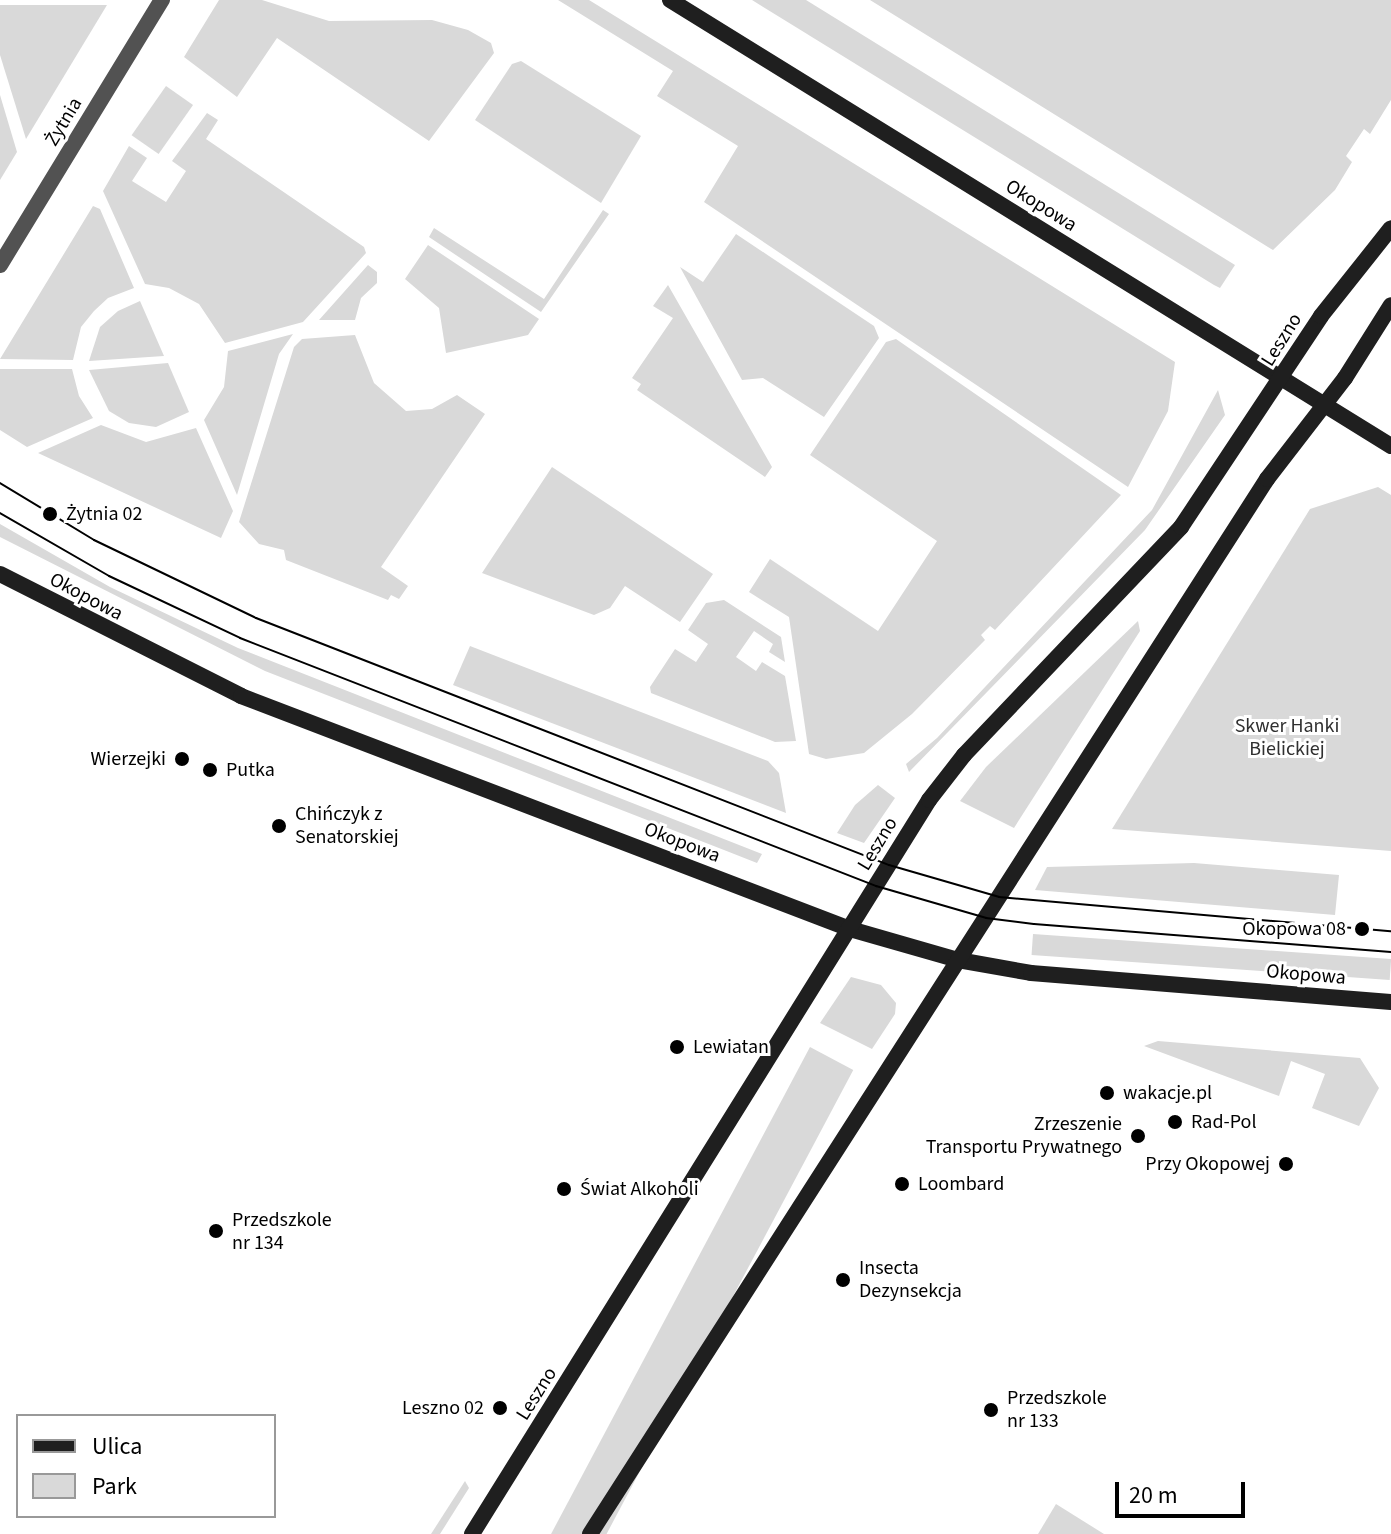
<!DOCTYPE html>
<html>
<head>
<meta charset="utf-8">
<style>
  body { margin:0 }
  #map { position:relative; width:1391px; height:1534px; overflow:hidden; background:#fff; font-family:"Source Sans 3",sans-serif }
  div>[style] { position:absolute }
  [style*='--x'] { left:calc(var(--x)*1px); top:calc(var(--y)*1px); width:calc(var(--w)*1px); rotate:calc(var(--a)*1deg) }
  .green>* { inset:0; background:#d9d9d9; transform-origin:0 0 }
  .minor>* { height:16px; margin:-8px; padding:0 8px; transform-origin:8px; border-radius:8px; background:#525252 }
  .secondary>* { height:16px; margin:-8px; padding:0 8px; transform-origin:8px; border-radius:8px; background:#1f1f1f }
  .tram>* { height:2px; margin:-1px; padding:0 1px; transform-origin:1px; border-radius:1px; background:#000 }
  .dots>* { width:22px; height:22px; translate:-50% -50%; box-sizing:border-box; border:4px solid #fff; border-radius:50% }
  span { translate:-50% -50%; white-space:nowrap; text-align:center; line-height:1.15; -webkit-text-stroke:6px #fff; paint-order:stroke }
  .street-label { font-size:20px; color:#000 }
  .poi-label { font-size:20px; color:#000 }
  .left { translate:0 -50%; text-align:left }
  .right { translate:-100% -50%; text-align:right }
  .park-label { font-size:20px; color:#303030 }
  .legend { position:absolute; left:16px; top:1414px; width:260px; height:104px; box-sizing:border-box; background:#fff; border:2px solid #999; margin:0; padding:10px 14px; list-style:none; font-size:24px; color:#000 }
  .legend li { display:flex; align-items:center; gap:16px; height:40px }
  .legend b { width:40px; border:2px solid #999 }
  .scale { position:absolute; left:1115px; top:1482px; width:130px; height:36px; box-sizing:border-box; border:4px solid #000; border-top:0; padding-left:10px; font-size:24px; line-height:28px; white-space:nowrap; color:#000; -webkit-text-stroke:6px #fff; paint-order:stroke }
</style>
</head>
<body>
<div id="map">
  <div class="green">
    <div style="clip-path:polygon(219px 0,262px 0,329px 21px,432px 20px,468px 30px,491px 43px,494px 53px,429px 141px,277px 38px,237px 97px,184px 57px)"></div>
    <div style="clip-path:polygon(558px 0,589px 0,1175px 362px,1168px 411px,1128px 487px,704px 202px,738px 146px,657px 96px,673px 71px)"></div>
    <div style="clip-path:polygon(752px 0,806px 0,1235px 265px,1220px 288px,1214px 285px)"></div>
    <div style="clip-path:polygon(870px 0,1391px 0,1391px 100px,1370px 134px,1364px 129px,1346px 156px,1352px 162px,1335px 190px,1273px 250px)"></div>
    <div style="clip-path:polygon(0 5px,107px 5px,26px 139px,0 55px)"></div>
    <div style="clip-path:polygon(521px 61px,641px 136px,601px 203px,475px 120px,512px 64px)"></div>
    <div style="left:166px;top:86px;width:33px;height:60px;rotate:35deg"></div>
    <div style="clip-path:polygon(0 95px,17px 152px,0 180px)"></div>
    <div style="clip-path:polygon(207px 113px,218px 120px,206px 139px,364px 247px,366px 253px,303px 322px,225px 343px,199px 304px,169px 288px,145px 284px,103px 191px,129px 146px,147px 158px,132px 181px,166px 202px,186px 171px,172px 161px)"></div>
    <div style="clip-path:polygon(93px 206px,100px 209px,134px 288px,108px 298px,94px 311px,81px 327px,73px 360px,0 359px)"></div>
    <div style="clip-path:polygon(603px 210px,609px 214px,541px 312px,429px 237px,434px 228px,544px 299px)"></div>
    <div style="clip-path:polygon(736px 234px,874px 326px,879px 338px,824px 417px,763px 378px,742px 380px,680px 267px,703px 282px)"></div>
    <div style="clip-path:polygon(428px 245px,539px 319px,528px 335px,446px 353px,439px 308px,405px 279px)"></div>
    <div style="clip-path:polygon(368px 265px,377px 272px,377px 283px,361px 298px,355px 320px,319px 320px)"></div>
    <div style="clip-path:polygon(668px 285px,772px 467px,765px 477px,637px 390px,641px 384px,632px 378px,673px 318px,653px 306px)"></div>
    <div style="clip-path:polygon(140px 301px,164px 356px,89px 361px,100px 327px,118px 311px)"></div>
    <div style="clip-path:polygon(293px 334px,279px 354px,237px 495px,204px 420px,224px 387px,228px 351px)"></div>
    <div style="clip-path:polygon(355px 335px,374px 383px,406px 411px,432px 409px,457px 395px,485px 414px,381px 567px,408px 586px,399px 599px,391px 595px,388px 600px,286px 560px,284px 550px,259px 544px,239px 522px,294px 347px,302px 339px)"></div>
    <div style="clip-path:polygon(896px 339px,1121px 495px,995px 630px,990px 626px,981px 635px,985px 640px,912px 714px,864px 753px,826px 759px,809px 754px,789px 617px,749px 592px,770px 559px,878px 631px,937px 541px,810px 455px,886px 342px)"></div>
    <div style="clip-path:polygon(168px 363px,189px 412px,156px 427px,129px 423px,109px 411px,89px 370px)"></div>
    <div style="clip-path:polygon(0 369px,72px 369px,79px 396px,93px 418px,27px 447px,0 430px)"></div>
    <div style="clip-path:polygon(1218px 390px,1225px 415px,1145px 530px,909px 772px,906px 764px,937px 738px,1152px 510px)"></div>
    <div style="clip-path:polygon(101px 425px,146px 442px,196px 428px,233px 511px,221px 538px,38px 453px)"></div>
    <div style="clip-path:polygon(552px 467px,713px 574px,680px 622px,625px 586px,610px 608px,594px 615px,482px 573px)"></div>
    <div style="clip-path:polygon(1378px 487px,1391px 495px,1391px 851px,1112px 829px,1310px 509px)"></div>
    <div style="clip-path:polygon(0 524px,110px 587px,238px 648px,762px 854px,757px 863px,724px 850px,265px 671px,0 537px)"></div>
    <div style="clip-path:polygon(724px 600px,781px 637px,785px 662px,769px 652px,773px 644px,754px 631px,736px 657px,756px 671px,762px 662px,785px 676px,796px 741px,775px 742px,651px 693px,650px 687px,675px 649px,696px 662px,708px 644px,688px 630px,706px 603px)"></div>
    <div style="clip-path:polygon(1138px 621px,1140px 631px,1014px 828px,960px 801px,986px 767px)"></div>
    <div style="clip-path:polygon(470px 646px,768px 761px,779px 773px,786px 813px,453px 685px)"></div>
    <div style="clip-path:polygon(878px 785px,895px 798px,864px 843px,837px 833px,855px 805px)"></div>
    <div style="clip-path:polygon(1194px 863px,1339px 875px,1335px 915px,1035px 890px,1047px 867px)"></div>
    <div style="left:1033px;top:934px;width:359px;height:21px;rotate:4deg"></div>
    <div style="clip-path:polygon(851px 977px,881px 985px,896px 1003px,895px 1014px,872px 1049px,820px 1023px)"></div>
    <div style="clip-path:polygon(1158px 1041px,1360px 1058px,1379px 1088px,1359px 1126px,1312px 1108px,1325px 1074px,1291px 1061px,1279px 1096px,1144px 1046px)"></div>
    <div style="left:810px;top:1047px;width:49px;height:577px;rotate:28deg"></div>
    <div style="clip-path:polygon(465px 1481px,469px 1488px,440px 1534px,431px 1534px)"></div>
    <div style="clip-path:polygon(1056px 1504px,1104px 1534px,1038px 1534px)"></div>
  </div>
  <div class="minor">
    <div style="--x:0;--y:265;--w:311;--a:-58.6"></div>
  </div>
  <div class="secondary">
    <div style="--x:670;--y:0;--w:848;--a:31.74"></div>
    <div style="--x:0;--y:574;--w:270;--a:26.8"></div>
    <div style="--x:241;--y:696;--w:652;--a:20.94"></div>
    <div style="--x:850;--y:929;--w:112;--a:16"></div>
    <div style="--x:958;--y:960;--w:74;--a:10.1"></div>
    <div style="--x:1031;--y:973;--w:361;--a:4.6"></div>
    <div style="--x:472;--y:1534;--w:865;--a:-58.09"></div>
    <div style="--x:929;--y:800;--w:57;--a:-52.1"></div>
    <div style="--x:964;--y:755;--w:315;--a:-46.4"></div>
    <div style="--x:1181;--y:527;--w:253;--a:-56.4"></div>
    <div style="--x:1321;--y:316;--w:112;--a:-51.5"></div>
    <div style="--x:590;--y:1534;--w:1254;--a:-57.31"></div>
    <div style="--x:1267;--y:479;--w:128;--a:-52.3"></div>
    <div style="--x:1345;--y:378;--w:86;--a:-57.8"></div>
  </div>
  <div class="tram">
    <div style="--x:0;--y:483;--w:110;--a:31.2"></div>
    <div style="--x:94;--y:540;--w:180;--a:25.7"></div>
    <div style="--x:256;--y:618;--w:679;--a:21.32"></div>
    <div style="--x:889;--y:865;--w:115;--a:16.2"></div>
    <div style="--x:999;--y:897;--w:393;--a:5"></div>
    <div style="--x:0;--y:513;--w:126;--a:30"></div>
    <div style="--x:109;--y:576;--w:145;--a:25.3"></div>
    <div style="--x:240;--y:638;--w:683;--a:21.3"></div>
    <div style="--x:876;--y:886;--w:115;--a:16.2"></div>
    <div style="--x:986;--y:918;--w:48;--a:7.1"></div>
    <div style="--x:1034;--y:924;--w:358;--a:4.5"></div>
  </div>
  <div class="dots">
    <div style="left:50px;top:514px;background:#000"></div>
    <div style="left:182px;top:759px;background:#000"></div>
    <div style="left:210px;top:770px;background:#000"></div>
    <div style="left:279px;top:826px;background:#000"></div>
    <div style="left:1362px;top:929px;background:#000"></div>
    <div style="left:677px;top:1047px;background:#000"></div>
    <div style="left:1107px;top:1093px;background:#000"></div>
    <div style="left:1175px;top:1122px;background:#000"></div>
    <div style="left:1138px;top:1136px;background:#000"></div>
    <div style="left:1286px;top:1164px;background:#000"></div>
    <div style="left:902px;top:1184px;background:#000"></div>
    <div style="left:564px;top:1189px;background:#000"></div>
    <div style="left:216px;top:1231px;background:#000"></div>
    <div style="left:843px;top:1280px;background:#000"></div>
    <div style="left:500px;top:1408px;background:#000"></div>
    <div style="left:991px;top:1410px;background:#000"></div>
  </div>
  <div class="street-label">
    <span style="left:64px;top:122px;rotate:-59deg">Żytnia</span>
    <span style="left:1041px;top:206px;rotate:32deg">Okopowa</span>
    <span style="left:1282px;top:340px;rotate:-58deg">Leszno</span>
    <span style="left:86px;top:597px;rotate:28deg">Okopowa</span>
    <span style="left:682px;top:843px;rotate:21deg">Okopowa</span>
    <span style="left:878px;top:844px;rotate:-59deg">Leszno</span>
    <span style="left:1306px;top:975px;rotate:5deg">Okopowa</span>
    <span style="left:537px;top:1394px;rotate:-58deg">Leszno</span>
  </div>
  <div class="poi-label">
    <span class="left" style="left:66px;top:514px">Żytnia 02</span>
    <span class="right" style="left:166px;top:759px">Wierzejki</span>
    <span class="left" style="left:226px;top:770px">Putka</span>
    <span class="left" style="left:295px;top:826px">Chińczyk z<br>Senatorskiej</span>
    <span class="right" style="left:1346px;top:929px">Okopowa 08</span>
    <span class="left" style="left:693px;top:1047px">Lewiatan</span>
    <span class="left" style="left:1123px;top:1093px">wakacje.pl</span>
    <span class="left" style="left:1191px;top:1122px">Rad-Pol</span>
    <span class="right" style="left:1122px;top:1136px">Zrzeszenie<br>Transportu Prywatnego</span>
    <span class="right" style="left:1270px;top:1164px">Przy Okopowej</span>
    <span class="left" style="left:918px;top:1184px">Loombard</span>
    <span class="left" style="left:580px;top:1189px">Świat Alkoholi</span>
    <span class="left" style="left:232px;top:1232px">Przedszkole<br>nr 134</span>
    <span class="left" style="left:859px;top:1280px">Insecta<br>Dezynsekcja</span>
    <span class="left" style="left:1007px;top:1410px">Przedszkole<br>nr 133</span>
    <span class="right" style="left:484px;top:1408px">Leszno 02</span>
  </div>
  <div class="park-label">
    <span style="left:1287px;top:738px">Skwer Hanki<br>Bielickiej</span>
  </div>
  <ul class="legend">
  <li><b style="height:10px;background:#1f1f1f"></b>Ulica</li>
  <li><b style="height:22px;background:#d9d9d9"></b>Park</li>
  </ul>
  <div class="scale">20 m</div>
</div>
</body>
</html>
